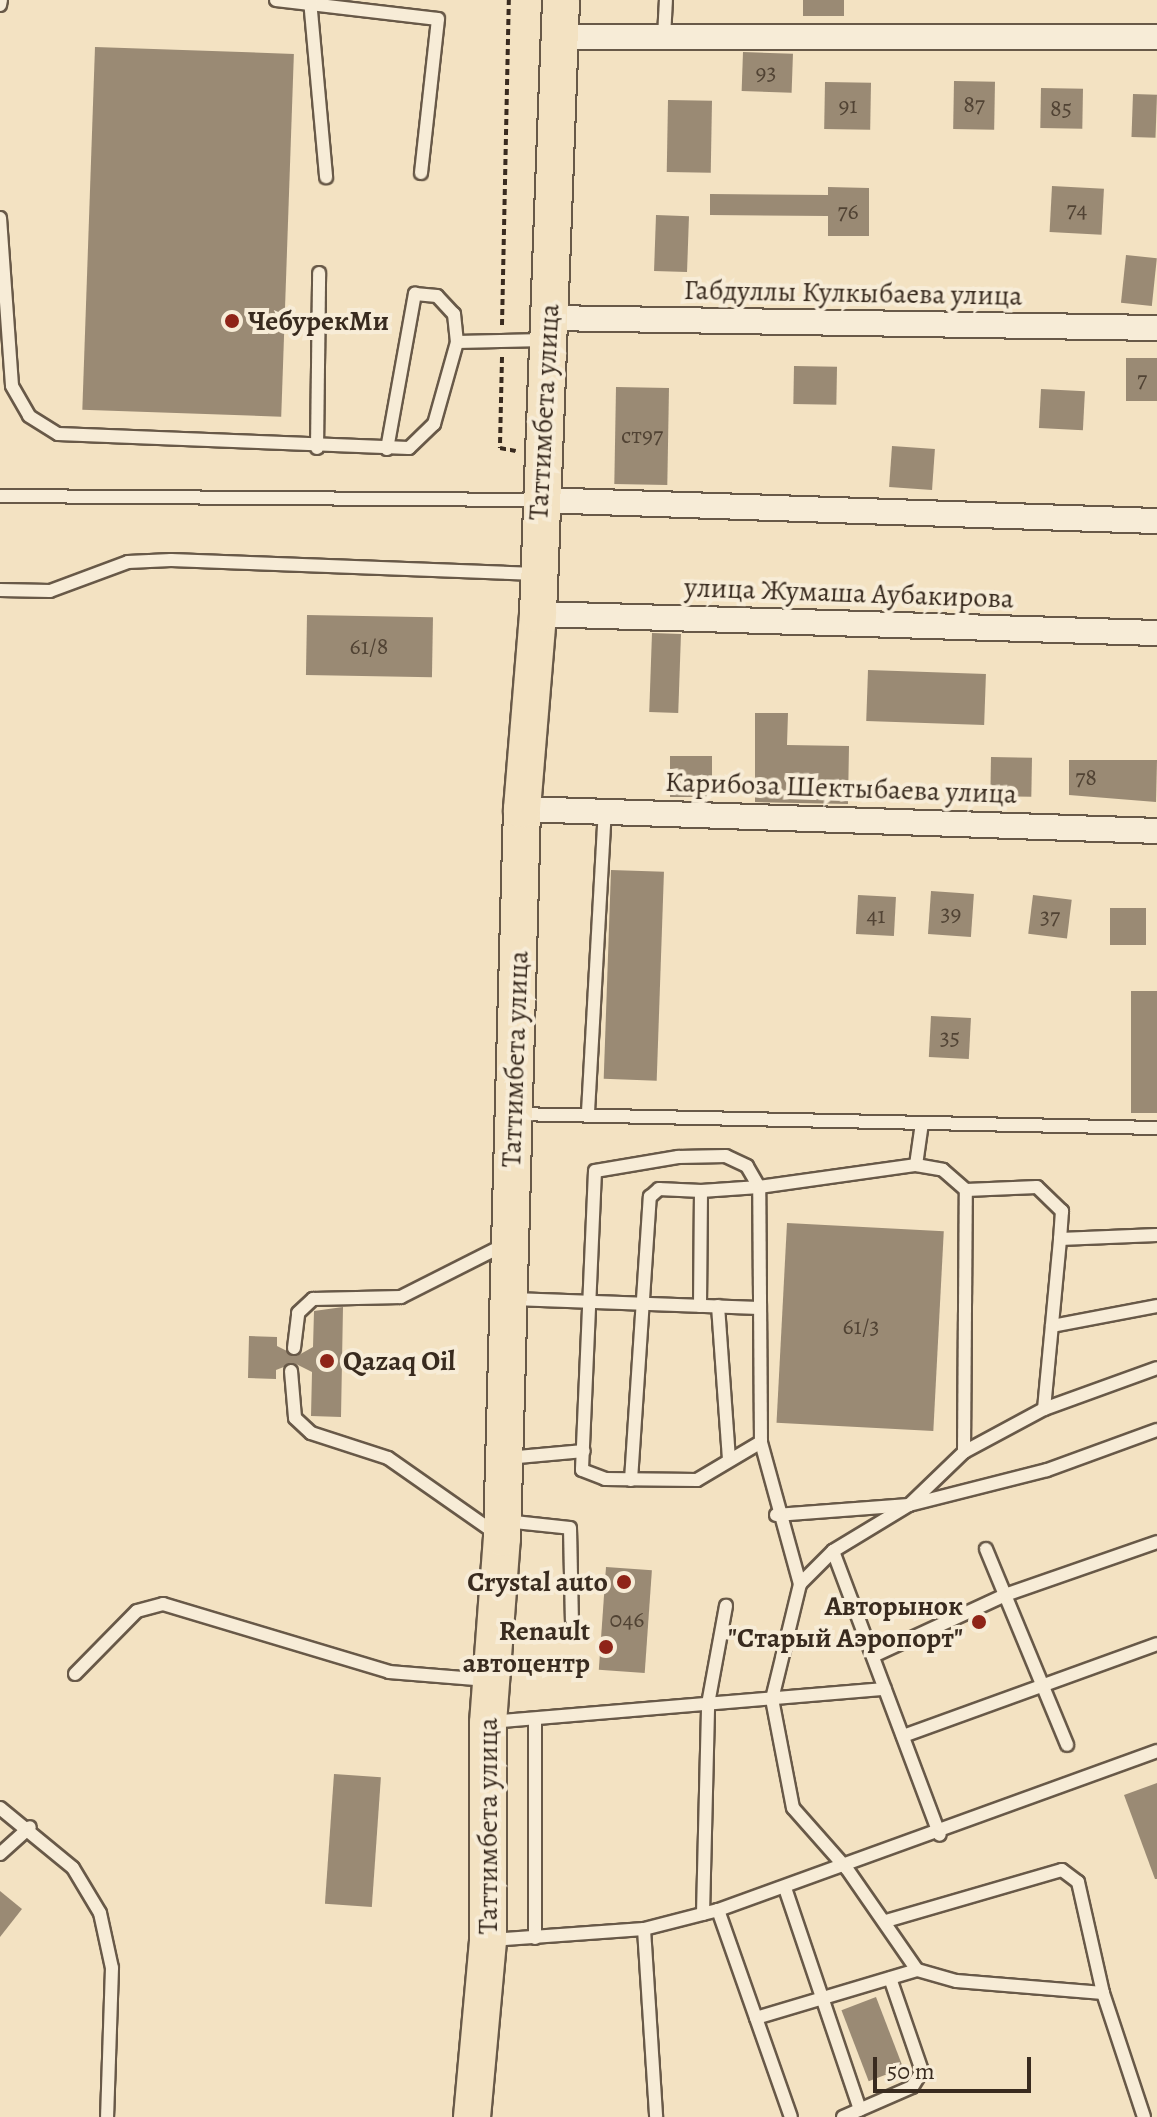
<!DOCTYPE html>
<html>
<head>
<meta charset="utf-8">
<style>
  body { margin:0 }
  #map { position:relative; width:1157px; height:2117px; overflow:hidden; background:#f3e2c2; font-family:Alegreya,serif }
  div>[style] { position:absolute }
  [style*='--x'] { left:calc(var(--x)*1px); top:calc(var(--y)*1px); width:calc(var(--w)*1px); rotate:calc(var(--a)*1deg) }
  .building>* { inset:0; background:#9a8a74; transform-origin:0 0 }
  .path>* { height:4px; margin-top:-2px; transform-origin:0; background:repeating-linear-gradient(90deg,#392b1f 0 6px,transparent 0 10px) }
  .roads { filter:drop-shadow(2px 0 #685948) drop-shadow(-2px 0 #685948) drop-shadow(0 2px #685948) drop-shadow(0 -2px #685948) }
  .lane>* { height:12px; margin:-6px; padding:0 6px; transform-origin:6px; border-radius:6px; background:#f7ecd7 }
  .street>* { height:24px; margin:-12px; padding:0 12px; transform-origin:12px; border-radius:12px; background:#f7ecd7 }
  .primary>* { height:36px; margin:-18px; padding:0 18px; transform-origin:18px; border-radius:18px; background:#f3e2c2 }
  .dots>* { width:22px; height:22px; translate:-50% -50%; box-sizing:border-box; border:4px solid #f7ecd7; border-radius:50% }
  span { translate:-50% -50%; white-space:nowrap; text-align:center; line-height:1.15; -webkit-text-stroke:8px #f7ecd7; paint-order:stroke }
  .number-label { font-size:24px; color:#514334 }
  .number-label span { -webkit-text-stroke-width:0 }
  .street-label { font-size:28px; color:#392b1f }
  .poi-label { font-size:28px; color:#392b1f; font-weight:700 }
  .left { translate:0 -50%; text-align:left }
  .right { translate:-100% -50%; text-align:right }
  .scale { position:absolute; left:873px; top:2057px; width:158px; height:36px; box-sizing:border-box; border:4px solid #392b1f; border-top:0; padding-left:10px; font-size:24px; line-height:28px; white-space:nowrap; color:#392b1f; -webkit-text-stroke:6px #f7ecd7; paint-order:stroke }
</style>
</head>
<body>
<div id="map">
  <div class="building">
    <div style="left:803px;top:0;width:41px;height:16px"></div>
    <div style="left:95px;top:47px;width:199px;height:363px;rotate:2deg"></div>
    <div style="left:743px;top:52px;width:50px;height:39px;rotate:2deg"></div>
    <div style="left:954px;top:81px;width:41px;height:48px;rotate:1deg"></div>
    <div style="left:825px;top:82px;width:46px;height:47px;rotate:1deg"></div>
    <div style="left:1041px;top:88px;width:42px;height:40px;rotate:1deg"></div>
    <div style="left:1133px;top:94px;width:24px;height:43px;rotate:2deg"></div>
    <div style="left:668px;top:100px;width:44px;height:72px;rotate:1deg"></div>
    <div style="left:1052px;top:186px;width:52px;height:46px;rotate:3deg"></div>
    <div style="clip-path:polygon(828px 187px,869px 188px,869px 236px,828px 236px,828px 216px,710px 215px,710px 194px,828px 195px)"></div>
    <div style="left:656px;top:215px;width:33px;height:56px;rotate:2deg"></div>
    <div style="left:1126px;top:255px;width:31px;height:48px;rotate:6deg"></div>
    <div style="left:1126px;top:358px;width:31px;height:43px"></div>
    <div style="left:794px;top:366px;width:43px;height:38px;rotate:1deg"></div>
    <div style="left:616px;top:387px;width:53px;height:97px;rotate:1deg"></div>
    <div style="left:1041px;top:389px;width:44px;height:39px;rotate:3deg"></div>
    <div style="left:892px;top:446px;width:43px;height:41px;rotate:4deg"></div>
    <div style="left:307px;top:615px;width:126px;height:60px;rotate:1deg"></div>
    <div style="left:652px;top:633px;width:29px;height:79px;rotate:2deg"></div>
    <div style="left:868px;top:670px;width:118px;height:51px;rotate:2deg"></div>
    <div style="clip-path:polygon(755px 713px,788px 713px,787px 745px,849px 746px,848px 804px,755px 802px)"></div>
    <div style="left:670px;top:756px;width:42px;height:41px"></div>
    <div style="left:991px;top:757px;width:41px;height:39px;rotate:1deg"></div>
    <div style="clip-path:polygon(1069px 760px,1157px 760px,1156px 802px,1069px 795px)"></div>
    <div style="left:611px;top:870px;width:53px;height:209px;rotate:2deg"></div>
    <div style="left:931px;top:891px;width:43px;height:43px;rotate:4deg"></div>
    <div style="left:858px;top:895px;width:38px;height:39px;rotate:3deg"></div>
    <div style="left:1033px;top:895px;width:39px;height:39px;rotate:7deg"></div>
    <div style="left:1110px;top:908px;width:36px;height:37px"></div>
    <div style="left:1131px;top:991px;width:26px;height:122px"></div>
    <div style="left:931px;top:1016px;width:40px;height:41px;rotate:3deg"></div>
    <div style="left:787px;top:1223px;width:157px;height:200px;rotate:3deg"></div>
    <div style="clip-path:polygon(343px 1307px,341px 1417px,311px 1416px,312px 1372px,294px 1363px,276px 1370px,276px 1379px,248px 1378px,249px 1336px,277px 1337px,277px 1346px,297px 1356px,313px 1347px,314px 1311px)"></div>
    <div style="left:606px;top:1567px;width:46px;height:103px;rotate:4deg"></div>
    <div style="left:334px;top:1774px;width:47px;height:130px;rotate:4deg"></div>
    <div style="clip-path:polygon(1157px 1783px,1157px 1879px,1155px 1879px,1124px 1795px)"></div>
    <div style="clip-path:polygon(0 1891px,22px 1909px,0 1937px)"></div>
    <div style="left:876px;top:1997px;width:76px;height:37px;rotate:69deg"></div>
  </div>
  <div class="path">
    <div style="--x:502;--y:325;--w:325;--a:-88.8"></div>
    <div style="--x:502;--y:357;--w:91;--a:91.3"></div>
    <div style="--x:500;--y:448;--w:16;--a:11"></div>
  </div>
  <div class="roads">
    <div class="lane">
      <div style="--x:276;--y:0;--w:163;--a:6.7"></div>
      <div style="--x:438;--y:19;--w:155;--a:96.3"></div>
      <div style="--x:310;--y:0;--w:178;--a:84.8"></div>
      <div style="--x:0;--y:5;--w:5;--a:-79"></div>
      <div style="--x:664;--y:37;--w:37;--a:-87"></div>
      <div style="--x:0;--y:218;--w:168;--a:85.9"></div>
      <div style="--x:12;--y:386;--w:34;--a:60"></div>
      <div style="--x:29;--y:416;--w:34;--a:32"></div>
      <div style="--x:58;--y:434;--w:351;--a:2.3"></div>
      <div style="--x:409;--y:448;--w:35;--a:-44"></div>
      <div style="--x:434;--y:424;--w:85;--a:-74.3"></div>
      <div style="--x:457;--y:342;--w:87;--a:-1.3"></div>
      <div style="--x:317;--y:448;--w:175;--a:-89.3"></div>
      <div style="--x:387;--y:449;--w:158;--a:-79.8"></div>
      <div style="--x:415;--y:294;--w:22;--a:5"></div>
      <div style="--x:437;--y:296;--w:25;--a:47"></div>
      <div style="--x:454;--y:314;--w:28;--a:84"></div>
      <div style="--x:0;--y:496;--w:539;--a:0.43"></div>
      <div style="--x:0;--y:590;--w:50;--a:1.1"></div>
      <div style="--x:50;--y:591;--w:83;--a:-20.4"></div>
      <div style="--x:128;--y:562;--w:43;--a:-2.7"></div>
      <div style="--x:171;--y:560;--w:366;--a:2.2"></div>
      <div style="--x:588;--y:1112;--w:304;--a:-86.8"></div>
      <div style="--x:515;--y:1114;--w:642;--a:1.25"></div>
      <div style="--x:916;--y:1165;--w:42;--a:-81.9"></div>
      <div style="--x:512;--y:1299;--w:248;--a:2.1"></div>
      <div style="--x:700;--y:1306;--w:115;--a:-89.5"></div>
      <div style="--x:701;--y:1191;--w:58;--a:-3.9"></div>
      <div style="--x:759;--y:1187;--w:24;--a:-120"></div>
      <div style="--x:747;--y:1166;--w:23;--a:-155"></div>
      <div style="--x:726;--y:1156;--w:48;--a:178.8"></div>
      <div style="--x:678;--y:1157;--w:84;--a:170.4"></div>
      <div style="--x:595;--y:1171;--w:299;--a:92.5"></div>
      <div style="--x:582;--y:1470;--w:25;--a:21"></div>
      <div style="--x:605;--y:1479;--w:92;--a:0.6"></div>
      <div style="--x:697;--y:1480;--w:74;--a:-30.7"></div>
      <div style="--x:718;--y:1306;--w:153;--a:85.9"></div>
      <div style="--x:1052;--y:1326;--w:107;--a:-10.8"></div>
      <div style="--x:294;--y:1348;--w:35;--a:-83"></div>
      <div style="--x:298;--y:1313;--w:21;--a:-43"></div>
      <div style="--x:313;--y:1299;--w:88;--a:-1.3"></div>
      <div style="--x:401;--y:1297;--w:115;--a:-26.8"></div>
      <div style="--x:291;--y:1371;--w:47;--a:85.1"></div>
      <div style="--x:295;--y:1418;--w:22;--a:43"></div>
      <div style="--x:311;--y:1433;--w:81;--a:18"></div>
      <div style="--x:388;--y:1458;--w:134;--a:35"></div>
      <div style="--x:1044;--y:1409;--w:171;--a:-84.6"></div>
      <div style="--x:964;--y:1452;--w:262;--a:-89.6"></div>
      <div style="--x:507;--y:1458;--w:77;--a:-5.2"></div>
      <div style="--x:631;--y:1480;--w:284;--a:-86.2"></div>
      <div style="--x:650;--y:1197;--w:12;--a:-42"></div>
      <div style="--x:659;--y:1189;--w:42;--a:2.7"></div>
      <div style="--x:776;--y:1515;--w:133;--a:-4.3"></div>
      <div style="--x:909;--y:1505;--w:142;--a:-14.2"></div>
      <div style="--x:1047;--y:1470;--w:117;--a:-20"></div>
      <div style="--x:505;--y:1521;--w:65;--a:6.1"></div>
      <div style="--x:570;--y:1528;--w:92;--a:88.8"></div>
      <div style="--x:986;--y:1549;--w:212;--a:67.5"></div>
      <div style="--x:833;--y:1551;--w:303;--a:69.4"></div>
      <div style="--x:800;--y:1584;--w:147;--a:-105.4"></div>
      <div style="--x:761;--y:1442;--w:255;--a:-90.4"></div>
      <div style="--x:759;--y:1187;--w:159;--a:-8"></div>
      <div style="--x:916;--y:1165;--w:27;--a:10"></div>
      <div style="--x:943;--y:1170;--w:30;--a:41"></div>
      <div style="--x:966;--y:1190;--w:71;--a:-2.4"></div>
      <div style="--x:1037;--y:1187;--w:35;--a:44"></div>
      <div style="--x:1062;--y:1211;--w:28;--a:94"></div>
      <div style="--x:1060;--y:1239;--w:97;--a:-2.4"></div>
      <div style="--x:873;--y:1656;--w:145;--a:-24.8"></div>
      <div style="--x:1005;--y:1595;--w:161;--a:-19.2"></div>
      <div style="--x:75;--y:1674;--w:88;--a:-45.5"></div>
      <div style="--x:137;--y:1611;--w:27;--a:-15"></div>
      <div style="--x:163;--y:1604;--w:236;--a:16.7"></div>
      <div style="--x:389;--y:1672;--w:99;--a:4.6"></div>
      <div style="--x:535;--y:1719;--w:219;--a:90"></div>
      <div style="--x:490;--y:1722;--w:396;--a:-4.8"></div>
      <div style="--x:903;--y:1736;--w:270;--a:-19.9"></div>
      <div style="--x:0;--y:1808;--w:94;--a:39.4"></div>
      <div style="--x:73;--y:1868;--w:52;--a:59"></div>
      <div style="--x:100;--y:1913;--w:56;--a:77.7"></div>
      <div style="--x:112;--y:1968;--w:149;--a:91.9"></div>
      <div style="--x:0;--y:1854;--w:40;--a:-42"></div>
      <div style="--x:785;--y:1888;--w:234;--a:71.3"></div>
      <div style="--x:718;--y:1910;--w:219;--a:70.6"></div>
      <div style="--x:703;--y:1914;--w:210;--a:-88.6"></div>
      <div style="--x:708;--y:1704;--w:100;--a:-79.6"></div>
      <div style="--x:886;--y:1921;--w:183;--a:-16.2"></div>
      <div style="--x:1062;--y:1870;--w:20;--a:37"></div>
      <div style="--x:1078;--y:1882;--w:114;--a:77.3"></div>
      <div style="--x:644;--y:1929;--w:188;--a:86.3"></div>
      <div style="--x:491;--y:1940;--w:153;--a:-4.1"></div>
      <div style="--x:644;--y:1929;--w:76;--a:-14.4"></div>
      <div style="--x:718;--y:1910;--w:467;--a:-19.9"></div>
      <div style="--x:756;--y:2018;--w:168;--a:-16.6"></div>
      <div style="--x:843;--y:2117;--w:75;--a:-23.5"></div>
      <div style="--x:912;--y:2087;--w:19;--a:-58"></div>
      <div style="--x:922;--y:2071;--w:98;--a:-109"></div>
      <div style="--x:1144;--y:2117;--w:131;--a:-108.3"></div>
      <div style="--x:1103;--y:1993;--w:147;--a:-175.3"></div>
      <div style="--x:956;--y:1981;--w:41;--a:-164.2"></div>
      <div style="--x:917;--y:1970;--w:123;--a:-124.7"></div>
      <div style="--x:847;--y:1869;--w:81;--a:-131.5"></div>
      <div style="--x:793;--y:1808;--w:111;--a:-100.9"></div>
      <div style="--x:772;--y:1699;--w:118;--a:-76.3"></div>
      <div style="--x:800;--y:1584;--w:47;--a:-45"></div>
      <div style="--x:833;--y:1551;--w:89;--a:-31.2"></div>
      <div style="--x:909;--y:1505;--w:76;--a:-43.9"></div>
      <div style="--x:964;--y:1452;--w:91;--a:-28.3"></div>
      <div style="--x:1044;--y:1409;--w:120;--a:-19.9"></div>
    </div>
    <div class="street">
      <div style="--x:559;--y:37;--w:598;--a:0"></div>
      <div style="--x:548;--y:318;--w:609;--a:0.94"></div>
      <div style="--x:539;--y:500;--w:618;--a:1.95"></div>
      <div style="--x:538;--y:614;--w:619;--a:1.76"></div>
      <div style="--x:522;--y:809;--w:635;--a:1.98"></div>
    </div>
    <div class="primary">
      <div style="--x:472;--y:2117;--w:178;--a:-84.8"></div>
      <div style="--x:488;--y:1940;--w:217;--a:-90"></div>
      <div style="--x:488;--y:1723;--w:186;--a:-85.7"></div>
      <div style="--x:502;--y:1538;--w:729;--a:-88.43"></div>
      <div style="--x:522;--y:809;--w:196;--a:-85.3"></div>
      <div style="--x:538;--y:614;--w:614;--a:-87.85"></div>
    </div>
  </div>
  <div class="dots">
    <div style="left:232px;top:321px;background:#8f2418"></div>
    <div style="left:327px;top:1361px;background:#8f2418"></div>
    <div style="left:624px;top:1582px;background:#8f2418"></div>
    <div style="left:979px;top:1622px;background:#8f2418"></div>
    <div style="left:606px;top:1647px;background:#8f2418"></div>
  </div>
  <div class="number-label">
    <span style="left:766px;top:73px">93</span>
    <span style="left:974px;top:105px">87</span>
    <span style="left:848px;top:106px">91</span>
    <span style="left:1061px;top:109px">85</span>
    <span style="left:1077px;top:210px">74</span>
    <span style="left:848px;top:212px">76</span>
    <span style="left:1142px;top:380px">7</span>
    <span style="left:642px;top:436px">ст97</span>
    <span style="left:369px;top:647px">61/8</span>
    <span style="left:1086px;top:778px">78</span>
    <span style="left:951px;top:914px">39</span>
    <span style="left:876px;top:916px">41</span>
    <span style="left:1050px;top:917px">37</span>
    <span style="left:950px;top:1038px">35</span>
    <span style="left:861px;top:1327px">61/3</span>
    <span style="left:627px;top:1620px">046</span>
  </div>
  <div class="street-label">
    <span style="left:853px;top:293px;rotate:1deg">Габдуллы Кулкыбаева улица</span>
    <span style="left:544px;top:412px;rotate:-87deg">Таттимбета улица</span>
    <span style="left:849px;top:593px;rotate:2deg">улица Жумаша Аубакирова</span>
    <span style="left:841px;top:788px;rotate:2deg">Карибоза Шектыбаева улица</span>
    <span style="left:515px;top:1059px;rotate:-88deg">Таттимбета улица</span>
    <span style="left:488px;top:1826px;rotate:-90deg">Таттимбета улица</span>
  </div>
  <div class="poi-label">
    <span class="left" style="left:248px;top:321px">ЧебурекМи</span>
    <span class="left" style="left:343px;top:1361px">Qazaq Oil</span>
    <span class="right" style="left:608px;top:1582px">Crystal auto</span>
    <span class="right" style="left:963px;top:1622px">Авторынок<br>"Старый Аэропорт"</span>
    <span class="right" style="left:590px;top:1647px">Renault<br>автоцентр</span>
  </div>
  <div class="scale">50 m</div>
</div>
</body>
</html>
